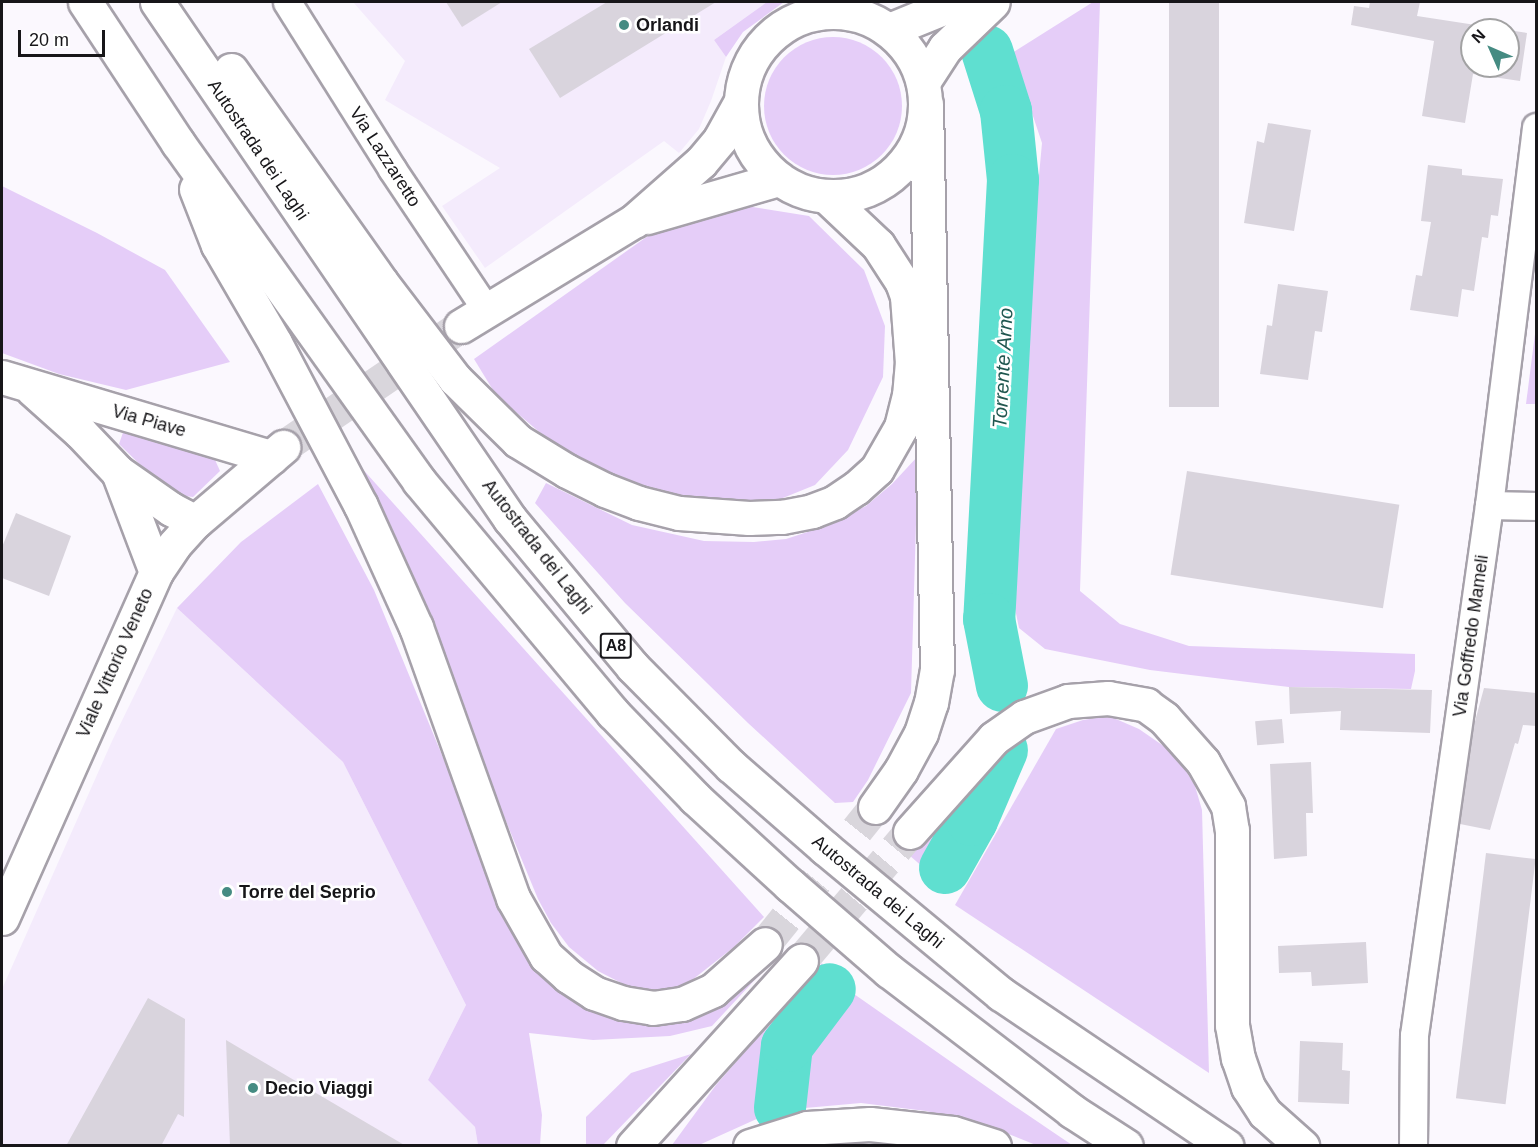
<!DOCTYPE html>
<html>
<head>
<meta charset="utf-8">
<style>
  body { margin:0 }
  #map { position:relative; width:1538px; height:1147px; overflow:hidden; background:#fbf8fe; font-family:Helvetica,sans-serif }
  div>[style] { position:absolute }
  [style*='--x'] { left:calc(var(--x)*1px); top:calc(var(--y)*1px); width:calc(var(--w)*1px); rotate:calc(var(--a)*1deg) }
  .built>* { inset:0; background:#f4ebfc }
  .green>* { inset:0; background:#e5cdf8 }
  .round { border-radius:50% }
  .river>* { height:52px; margin:-26px; padding:0 26px; transform-origin:26px; border-radius:26px; background:#5fdfd0 }
  .building>* { inset:0; background:#d9d4dd; transform-origin:0 0 }
  .secondary-tunnel>* { height:33px; margin-top:-16.5px; transform-origin:0; background:repeating-linear-gradient(90deg,#d9d6dc 0 33px,transparent 0 49px) }
  .motorway-tunnel>* { height:33px; margin-top:-16.5px; transform-origin:0; background:repeating-linear-gradient(90deg,#d9d6dc 0 33px,transparent 0 49px) }
  .roads { filter:drop-shadow(2px 0 #a6a1aa) drop-shadow(-2px 0 #a6a1aa) drop-shadow(0 2px #a6a1aa) drop-shadow(0 -2px #a6a1aa) }
  .minor>* { height:27px; margin:-13.5px; padding:0 13.5px; transform-origin:13.5px; border-radius:13.5px; background:#fff }
  .tertiary>* { height:33px; margin:-16.5px; padding:0 16.5px; transform-origin:16.5px; border-radius:16.5px; background:#fff }
  .secondary>* { height:33px; margin:-16.5px; padding:0 16.5px; transform-origin:16.5px; border-radius:16.5px; background:#fff }
  .secondary>.ring { margin:-16.5px; padding:0; box-sizing:content-box; background:none; border:33px solid #fff; border-radius:50% }
  .motorway>* { height:33px; margin:-16.5px; padding:0 16.5px; transform-origin:16.5px; border-radius:16.5px; background:#fff }
  .dots>* { width:16px; height:16px; translate:-50% -50%; box-sizing:border-box; border:3px solid #fff; border-radius:50% }
  span { translate:-50% -50%; white-space:nowrap; text-align:center; line-height:1.15; -webkit-text-stroke:5px #fff; paint-order:stroke }
  .shield-label span { padding:2px 4px; background:#fff; border:2px solid; border-radius:4px; -webkit-text-stroke-width:0 }
  .shield-label { font-size:16px; color:#171619; font-weight:700 }
  .poi-label { font-size:18px; color:#171619; font-weight:700 }
  .left { translate:0 -50%; text-align:left }
  .street-label { font-size:18px; color:#171619 }
  .water-label { font-size:20px; color:#205750; font-style:italic }
  .frame { position:absolute; inset:0; border:3px solid #171619; pointer-events:none }
  .north { position:absolute; left:1460px; top:18px; width:60px; height:60px; box-sizing:border-box; background:#fff; border:2px solid #a2a2a3; border-radius:50%; rotate:315deg; font-size:16px; font-weight:700; line-height:24px; text-align:center; color:#171619 }
  .north::after { content:''; display:block; margin:auto; width:21px; height:27px; background:#458b82; clip-path:polygon(50% 0,100% 100%,50% 72%,0 100%) }
  .scale { position:absolute; left:18px; top:30px; width:87px; height:27px; box-sizing:border-box; border:3px solid #171619; border-top:0; padding-left:8px; font-size:18px; line-height:21px; white-space:nowrap; color:#171619; -webkit-text-stroke:4px #fff; paint-order:stroke }
</style>
</head>
<body>
<div id="map">
  <div class="built">
    <div style="clip-path:polygon(353px 2px,767px 2px,714px 40px,726px 57px,711px 101px,699px 129px,679px 153px,664px 141px,485px 268px,442px 206px,500px 168px,385px 100px,405px 61px)"></div>
    <div style="clip-path:polygon(177px 608px,343px 762px,466px 1005px,428px 1080px,475px 1127px,478px 1145px,2px 1146px,2px 989px,112px 741px)"></div>
  </div>
  <div class="green">
    <div style="clip-path:polygon(767px 2px,784px 2px,743px 32px,726px 57px,714px 40px)"></div>
    <div style="clip-path:polygon(1093px 2px,1100px 2px,1080px 591px,1120px 624px,1189px 646px,1415px 654px,1415px 671px,1411px 689px,1289px 687px,1150px 670px,1045px 649px,1019px 628px,1011px 589px,1011px 478px,1042px 143px,1012px 53px)"></div>
    <div class="round" style="left:764px;top:37px;width:138px;height:138px"></div>
    <div style="clip-path:polygon(2px 186px,97px 233px,165px 270px,230px 362px,126px 390px,59px 374px,2px 353px)"></div>
    <div style="clip-path:polygon(746px 206px,809px 216px,864px 270px,885px 326px,883px 377px,848px 450px,815px 485px,773px 502px,722px 502px,663px 494px,611px 482px,572px 460px,496px 395px,474px 359px,655px 231px)"></div>
    <div style="clip-path:polygon(1536px 326px,1536px 404px,1526px 404px)"></div>
    <div style="clip-path:polygon(126px 424px,212px 453px,220px 471px,193px 497px,170px 494px,119px 444px)"></div>
    <div style="clip-path:polygon(918px 456px,911px 693px,868px 780px,853px 802px,835px 803px,748px 723px,625px 603px,535px 503px,546px 483px,632px 525px,704px 541px,754px 542px,786px 539px,826px 526px,866px 506px,892px 484px)"></div>
    <div style="clip-path:polygon(359px 465px,764px 917px,734px 947px,687px 984px,663px 992px,631px 988px,598px 971px,569px 947px,551px 923px,538px 899px)"></div>
    <div style="clip-path:polygon(318px 484px,374px 590px,514px 930px,558px 987px,712px 1006px,778px 955px,712px 1026px,670px 1036px,593px 1040px,529px 1033px,542px 1115px,540px 1145px,478px 1145px,475px 1127px,428px 1080px,466px 1005px,343px 762px,177px 608px,241px 542px)"></div>
    <div style="clip-path:polygon(1109px 716px,1139px 729px,1165px 747px,1182px 764px,1195px 786px,1202px 810px,1209px 1073px,955px 905px,1056px 729px,1083px 720px)"></div>
    <div style="clip-path:polygon(990px 760px,947px 844px,924px 868px,909px 855px)"></div>
    <div style="clip-path:polygon(822px 963px,825px 969px,768px 1051px,761px 1117px,699px 1145px,672px 1145px,716px 1085px)"></div>
    <div style="clip-path:polygon(854px 994px,1007px 1101px,1072px 1145px,1036px 1145px,991px 1127px,926px 1111px,861px 1103px,805px 1108px,800px 1087px,805px 1068px,827px 1029px)"></div>
    <div style="clip-path:polygon(691px 1054px,603px 1145px,586px 1145px,586px 1117px,631px 1073px)"></div>
  </div>
  <div class="river">
    <div style="--x:987;--y:51;--w:63;--a:72.4"></div>
    <div style="--x:1006;--y:111;--w:69;--a:84.2"></div>
    <div style="--x:1013;--y:180;--w:440;--a:93.1"></div>
    <div style="--x:989;--y:619;--w:68;--a:79"></div>
    <div style="--x:945;--y:868;--w:55;--a:-60.6"></div>
    <div style="--x:972;--y:820;--w:76;--a:-66.8"></div>
    <div style="--x:780;--y:1108;--w:62;--a:-83.6"></div>
    <div style="--x:787;--y:1046;--w:71;--a:-53"></div>
  </div>
  <div class="building">
    <div style="clip-path:polygon(446px 2px,502px 2px,462px 27px)"></div>
    <div style="clip-path:polygon(607px 2px,716px 2px,560px 98px,529px 49px)"></div>
    <div style="left:1169px;top:2px;width:50px;height:405px"></div>
    <div style="clip-path:polygon(evenodd,1370px 2px,1420px 2px,1417px 16px,1527px 33px,1520px 81px,1473px 74px,1465px 123px,1422px 116px,1434px 41px,1351px 25px,1354px 6px,1369px 8px,1370px 2px,1472px 30px,1508px 30px,1508px 66px,1472px 66px,1472px 30px)"></div>
    <div style="clip-path:polygon(1268px 123px,1311px 130px,1294px 231px,1244px 223px,1257px 141px,1264px 143px)"></div>
    <div style="clip-path:polygon(1428px 165px,1462px 169px,1462px 175px,1503px 179px,1498px 216px,1491px 215px,1488px 238px,1482px 237px,1474px 291px,1462px 289px,1458px 317px,1410px 310px,1416px 275px,1422px 276px,1431px 222px,1421px 221px)"></div>
    <div style="clip-path:polygon(1278px 284px,1328px 291px,1322px 332px,1315px 331px,1308px 380px,1260px 374px,1267px 325px,1272px 326px)"></div>
    <div style="left:1187px;top:471px;width:215px;height:105px;rotate:9deg"></div>
    <div style="clip-path:polygon(16px 513px,71px 536px,49px 596px,2px 578px,2px 547px)"></div>
    <div style="clip-path:polygon(1289px 687px,1432px 690px,1430px 733px,1340px 730px,1341px 711px,1290px 714px)"></div>
    <div style="clip-path:polygon(1484px 688px,1536px 693px,1536px 726px,1523px 725px,1518px 744px,1515px 743px,1490px 830px,1460px 824px,1474px 725px)"></div>
    <div style="left:1282px;top:719px;width:24px;height:27px;rotate:85deg"></div>
    <div style="clip-path:polygon(1311px 762px,1313px 813px,1306px 813px,1307px 856px,1274px 859px,1270px 764px)"></div>
    <div style="left:1486px;top:853px;width:50px;height:247px;rotate:7deg"></div>
    <div style="clip-path:polygon(1366px 942px,1368px 983px,1312px 986px,1311px 972px,1279px 973px,1278px 946px)"></div>
    <div style="clip-path:polygon(148px 998px,185px 1019px,184px 1117px,178px 1114px,161px 1146px,66px 1146px)"></div>
    <div style="clip-path:polygon(226px 1040px,406px 1146px,230px 1146px)"></div>
    <div style="clip-path:polygon(1300px 1041px,1343px 1043px,1342px 1070px,1350px 1071px,1349px 1104px,1298px 1102px)"></div>
  </div>
  <div class="secondary-tunnel">
    <div style="--x:283;--y:447;--w:215;--a:-34.2"></div>
  </div>
  <div class="motorway-tunnel">
    <div style="--x:765;--y:944;--w:176;--a:-51.2"></div>
    <div style="--x:801;--y:961;--w:169;--a:-49.8"></div>
  </div>
  <div class="roads">
    <div class="minor">
      <div style="--x:287;--y:2;--w:197;--a:57.8"></div>
      <div style="--x:392;--y:169;--w:171;--a:56.2"></div>
      <div style="--x:1489;--y:505;--w:47;--a:1.2"></div>
      <div style="--x:1413;--y:1146;--w:111;--a:-89.5"></div>
      <div style="--x:1414;--y:1035;--w:535;--a:-81.95"></div>
      <div style="--x:1489;--y:505;--w:381;--a:-82.9"></div>
    </div>
    <div class="tertiary">
      <div style="--x:2;--y:377;--w:281;--a:16.6"></div>
      <div style="--x:33;--y:390;--w:63;--a:41.8"></div>
      <div style="--x:80;--y:432;--w:55;--a:46.5"></div>
      <div style="--x:118;--y:472;--w:65;--a:34.9"></div>
      <div style="--x:171;--y:509;--w:27;--a:28"></div>
      <div style="--x:118;--y:472;--w:107;--a:69.2"></div>
    </div>
    <div class="secondary">
      <div class="ring" style="left:741px;top:12px;width:151px;height:151px"></div>
      <div style="--x:889;--y:30;--w:74;--a:-22.1"></div>
      <div style="--x:923;--y:82;--w:40;--a:-57.1"></div>
      <div style="--x:945;--y:48;--w:66;--a:-43.8"></div>
      <div style="--x:647;--y:217;--w:137;--a:-16.1"></div>
      <div style="--x:461;--y:326;--w:202;--a:-31.3"></div>
      <div style="--x:634;--y:221;--w:89;--a:-41.4"></div>
      <div style="--x:701;--y:162;--w:30;--a:-50"></div>
      <div style="--x:720;--y:139;--w:43;--a:-61.1"></div>
      <div style="--x:2;--y:918;--w:379;--a:-66"></div>
      <div style="--x:156;--y:572;--w:32;--a:-56"></div>
      <div style="--x:174;--y:545;--w:31;--a:-48"></div>
      <div style="--x:195;--y:522;--w:116;--a:-40.4"></div>
    </div>
    <div class="motorway">
      <div style="--x:85;--y:2;--w:169;--a:56.6"></div>
      <div style="--x:178;--y:143;--w:415;--a:54.5"></div>
      <div style="--x:419;--y:481;--w:302;--a:50.1"></div>
      <div style="--x:613;--y:713;--w:118;--a:46"></div>
      <div style="--x:695;--y:798;--w:129;--a:42.5"></div>
      <div style="--x:790;--y:885;--w:131;--a:41"></div>
      <div style="--x:889;--y:971;--w:230;--a:37.4"></div>
      <div style="--x:1072;--y:1111;--w:64;--a:32.9"></div>
      <div style="--x:157;--y:2;--w:626;--a:55.68"></div>
      <div style="--x:510;--y:519;--w:192;--a:50.3"></div>
      <div style="--x:633;--y:667;--w:139;--a:45.3"></div>
      <div style="--x:731;--y:766;--w:125;--a:41.1"></div>
      <div style="--x:825;--y:848;--w:229;--a:39.7"></div>
      <div style="--x:1001;--y:994;--w:272;--a:34"></div>
      <div style="--x:231;--y:70;--w:260;--a:54.7"></div>
      <div style="--x:381;--y:282;--w:122;--a:52.7"></div>
      <div style="--x:455;--y:379;--w:88;--a:44.5"></div>
      <div style="--x:518;--y:441;--w:57;--a:31.5"></div>
      <div style="--x:567;--y:471;--w:42;--a:26.6"></div>
      <div style="--x:605;--y:490;--w:36;--a:21"></div>
      <div style="--x:639;--y:503;--w:41;--a:14"></div>
      <div style="--x:679;--y:513;--w:70;--a:4.1"></div>
      <div style="--x:749;--y:518;--w:33;--a:-2"></div>
      <div style="--x:782;--y:517;--w:31;--a:-11"></div>
      <div style="--x:812;--y:511;--w:25;--a:-21"></div>
      <div style="--x:835;--y:502;--w:25;--a:-34"></div>
      <div style="--x:856;--y:488;--w:28;--a:-42"></div>
      <div style="--x:877;--y:469;--w:48;--a:-60.3"></div>
      <div style="--x:901;--y:427;--w:32;--a:-76"></div>
      <div style="--x:909;--y:396;--w:33;--a:-85"></div>
      <div style="--x:912;--y:363;--w:67;--a:-94.3"></div>
      <div style="--x:907;--y:296;--w:15;--a:-110"></div>
      <div style="--x:902;--y:282;--w:44;--a:-123"></div>
      <div style="--x:878;--y:245;--w:71;--a:-136.7"></div>
      <div style="--x:196;--y:189;--w:60;--a:68.6"></div>
      <div style="--x:218;--y:245;--w:113;--a:59.8"></div>
      <div style="--x:275;--y:343;--w:184;--a:62.2"></div>
      <div style="--x:361;--y:506;--w:133;--a:65.6"></div>
      <div style="--x:416;--y:627;--w:288;--a:70.3"></div>
      <div style="--x:513;--y:898;--w:67;--a:60.4"></div>
      <div style="--x:546;--y:956;--w:30;--a:42"></div>
      <div style="--x:568;--y:976;--w:31;--a:33"></div>
      <div style="--x:594;--y:993;--w:31;--a:19"></div>
      <div style="--x:623;--y:1003;--w:30;--a:9"></div>
      <div style="--x:653;--y:1008;--w:29;--a:-8"></div>
      <div style="--x:682;--y:1004;--w:34;--a:-24"></div>
      <div style="--x:713;--y:990;--w:69;--a:-41.5"></div>
      <div style="--x:875;--y:807;--w:45;--a:-54.9"></div>
      <div style="--x:901;--y:770;--w:42;--a:-61.6"></div>
      <div style="--x:921;--y:733;--w:32;--a:-72"></div>
      <div style="--x:931;--y:703;--w:34;--a:-80"></div>
      <div style="--x:937;--y:670;--w:566;--a:-91.11"></div>
      <div style="--x:910;--y:832;--w:126;--a:-48.2"></div>
      <div style="--x:994;--y:738;--w:37;--a:-35"></div>
      <div style="--x:1024;--y:717;--w:47;--a:-20"></div>
      <div style="--x:1068;--y:701;--w:40;--a:-4.3"></div>
      <div style="--x:1108;--y:698;--w:39;--a:10"></div>
      <div style="--x:1146;--y:705;--w:22;--a:36"></div>
      <div style="--x:1164;--y:718;--w:59;--a:48.4"></div>
      <div style="--x:1203;--y:762;--w:51;--a:60.4"></div>
      <div style="--x:1228;--y:806;--w:24;--a:81"></div>
      <div style="--x:1232;--y:830;--w:195;--a:90"></div>
      <div style="--x:1232;--y:1025;--w:34;--a:80"></div>
      <div style="--x:1238;--y:1058;--w:31;--a:71"></div>
      <div style="--x:1248;--y:1087;--w:31;--a:57"></div>
      <div style="--x:1265;--y:1113;--w:50;--a:41.7"></div>
      <div style="--x:633;--y:1146;--w:250;--a:-47.8"></div>
      <div style="--x:750;--y:1146;--w:60;--a:-17.5"></div>
      <div style="--x:807;--y:1128;--w:63;--a:-3.6"></div>
      <div style="--x:870;--y:1124;--w:83;--a:6.2"></div>
      <div style="--x:953;--y:1133;--w:43;--a:17.6"></div>
    </div>
  </div>
  <div class="dots">
    <div style="left:624px;top:25px;background:#458b82"></div>
    <div style="left:227px;top:892px;background:#458b82"></div>
    <div style="left:253px;top:1088px;background:#458b82"></div>
  </div>
  <div class="shield-label">
    <span style="left:616px;top:646px">A8</span>
  </div>
  <div class="poi-label">
    <span class="left" style="left:636px;top:25px">Orlandi</span>
    <span class="left" style="left:239px;top:892px">Torre del Seprio</span>
    <span class="left" style="left:265px;top:1088px">Decio Viaggi</span>
  </div>
  <div class="street-label">
    <span style="left:258px;top:150px;rotate:56deg">Autostrada dei Laghi</span>
    <span style="left:385px;top:157px;rotate:57deg">Via Lazzaretto</span>
    <span style="left:149px;top:421px;rotate:16deg">Via Piave</span>
    <span style="left:537px;top:547px;rotate:52deg">Autostrada dei Laghi</span>
    <span style="left:1471px;top:636px;rotate:-82deg">Via Goffredo Mameli</span>
    <span style="left:115px;top:663px;rotate:-66deg">Viale Vittorio Veneto</span>
    <span style="left:878px;top:892px;rotate:40deg">Autostrada dei Laghi</span>
  </div>
  <div class="water-label">
    <span style="left:1003px;top:368px;rotate:-87deg">Torrente Arno</span>
  </div>
  <div class="frame"></div>
  <div class="north">N</div>
  <div class="scale">20 m</div>
</div>
</body>
</html>
